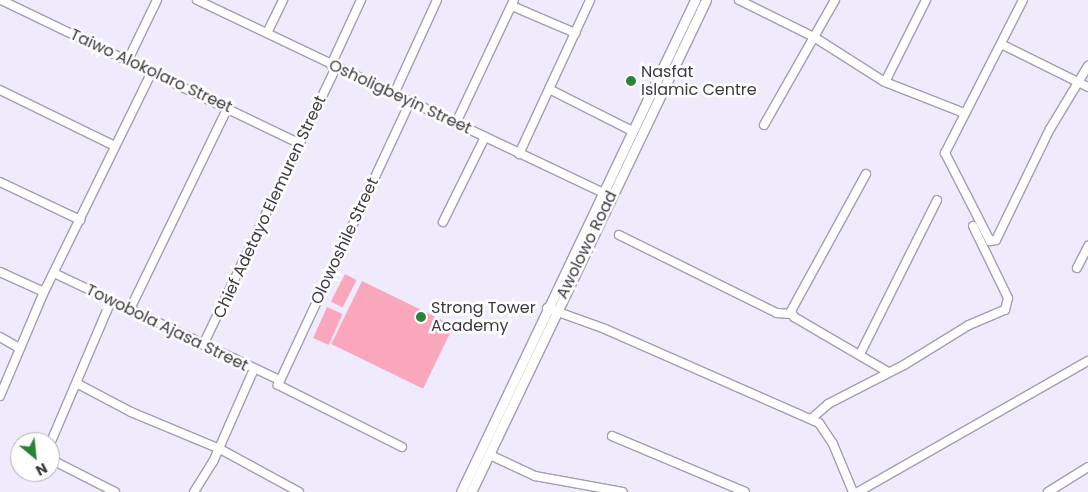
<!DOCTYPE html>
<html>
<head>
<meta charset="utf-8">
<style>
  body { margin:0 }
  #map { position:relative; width:1088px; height:492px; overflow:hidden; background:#f0eafd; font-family:Poppins,sans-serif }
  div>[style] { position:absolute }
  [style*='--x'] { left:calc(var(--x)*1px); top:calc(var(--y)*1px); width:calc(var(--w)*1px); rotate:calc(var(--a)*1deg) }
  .green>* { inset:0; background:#faa7be; transform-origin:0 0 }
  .roads { filter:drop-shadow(1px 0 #a49db2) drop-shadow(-1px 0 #a49db2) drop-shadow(0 1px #a49db2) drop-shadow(0 -1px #a49db2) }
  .minor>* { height:8px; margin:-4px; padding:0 4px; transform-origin:4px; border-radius:4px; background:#fff }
  .major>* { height:9px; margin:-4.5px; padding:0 4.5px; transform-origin:4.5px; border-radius:4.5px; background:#fff }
  .dots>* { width:14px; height:14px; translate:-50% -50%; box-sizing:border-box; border:2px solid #fff; border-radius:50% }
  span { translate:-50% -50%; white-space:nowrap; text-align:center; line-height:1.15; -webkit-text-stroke:5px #fff; paint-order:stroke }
  .street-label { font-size:16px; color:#3c3942 }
  .poi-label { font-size:16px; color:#3c3942 }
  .left { translate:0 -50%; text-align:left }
  .north { position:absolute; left:10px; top:432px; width:50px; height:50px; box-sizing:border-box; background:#fff; border:1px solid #b1b0b3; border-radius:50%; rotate:152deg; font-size:14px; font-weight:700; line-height:20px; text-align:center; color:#3c3942 }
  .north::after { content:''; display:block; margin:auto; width:18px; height:22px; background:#288536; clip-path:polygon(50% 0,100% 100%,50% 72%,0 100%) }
</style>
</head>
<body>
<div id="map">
  <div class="green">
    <div style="left:345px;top:274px;width:13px;height:31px;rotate:27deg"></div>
    <div style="left:362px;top:281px;width:102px;height:70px;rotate:26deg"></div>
    <div style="left:327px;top:307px;width:17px;height:34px;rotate:24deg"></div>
  </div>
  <div class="roads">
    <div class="minor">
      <div style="--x:1;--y:0;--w:332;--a:25.7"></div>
      <div style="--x:197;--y:0;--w:458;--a:25.4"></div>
      <div style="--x:739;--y:0;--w:84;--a:26.3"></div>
      <div style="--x:814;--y:37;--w:84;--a:32.4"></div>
      <div style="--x:885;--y:82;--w:85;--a:21.4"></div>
      <div style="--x:1023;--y:0;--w:172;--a:117"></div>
      <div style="--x:945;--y:153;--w:99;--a:62.9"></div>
      <div style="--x:990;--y:241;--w:6;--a:-9"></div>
      <div style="--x:996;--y:240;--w:123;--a:-64.1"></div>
      <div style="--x:1050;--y:129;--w:74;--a:-58.9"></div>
      <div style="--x:512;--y:6;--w:69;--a:23.2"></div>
      <div style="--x:267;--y:33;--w:37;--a:-64"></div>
      <div style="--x:1001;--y:44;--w:97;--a:26.3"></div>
      <div style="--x:128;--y:60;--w:67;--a:-64.2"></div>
      <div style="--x:331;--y:65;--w:72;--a:-65.2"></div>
      <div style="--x:885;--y:82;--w:92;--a:-63.4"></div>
      <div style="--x:549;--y:89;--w:93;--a:26.8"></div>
      <div style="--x:0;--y:90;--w:128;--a:26"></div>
      <div style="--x:394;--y:94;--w:103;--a:-65.4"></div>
      <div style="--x:456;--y:123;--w:136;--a:-64.8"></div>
      <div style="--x:764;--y:125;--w:144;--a:-60.4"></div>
      <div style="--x:519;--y:154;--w:170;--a:-65.2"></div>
      <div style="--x:866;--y:174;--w:156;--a:118.7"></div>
      <div style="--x:791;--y:311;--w:7;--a:63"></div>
      <div style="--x:794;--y:317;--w:109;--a:30.3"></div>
      <div style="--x:0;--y:182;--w:89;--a:25.4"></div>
      <div style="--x:443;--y:222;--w:95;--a:-63.7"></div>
      <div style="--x:619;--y:235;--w:176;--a:26.3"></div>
      <div style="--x:777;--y:313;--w:14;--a:4"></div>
      <div style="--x:1077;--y:268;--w:25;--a:-63"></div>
      <div style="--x:0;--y:272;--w:48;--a:24.4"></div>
      <div style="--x:56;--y:274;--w:247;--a:25.4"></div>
      <div style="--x:547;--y:308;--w:62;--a:19.9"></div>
      <div style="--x:605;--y:329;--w:234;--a:23.7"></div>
      <div style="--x:819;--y:423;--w:25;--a:56"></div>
      <div style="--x:833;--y:444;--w:52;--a:67.4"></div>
      <div style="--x:130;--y:309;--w:225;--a:-64.1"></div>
      <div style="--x:0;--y:337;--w:22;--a:30"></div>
      <div style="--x:203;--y:345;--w:306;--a:-64.4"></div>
      <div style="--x:860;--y:354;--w:172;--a:-63.4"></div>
      <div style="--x:78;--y:384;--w:60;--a:27.8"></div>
      <div style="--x:131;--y:412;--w:96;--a:22.6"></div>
      <div style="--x:220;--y:449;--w:90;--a:28.6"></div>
      <div style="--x:0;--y:396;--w:113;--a:-67.1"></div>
      <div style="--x:44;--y:292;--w:245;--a:-63.9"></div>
      <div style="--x:811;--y:419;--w:23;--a:-41"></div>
      <div style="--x:828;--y:404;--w:85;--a:-27.2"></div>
      <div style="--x:904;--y:365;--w:76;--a:-31.6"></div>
      <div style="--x:969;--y:325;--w:39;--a:-23"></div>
      <div style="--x:1005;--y:310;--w:12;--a:-76"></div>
      <div style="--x:1008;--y:298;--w:80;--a:-115.9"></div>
      <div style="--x:612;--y:436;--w:144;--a:22.8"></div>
      <div style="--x:50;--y:444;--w:155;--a:-66.9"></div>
      <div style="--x:402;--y:447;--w:139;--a:-153.4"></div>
      <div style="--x:278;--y:385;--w:312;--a:-65"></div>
      <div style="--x:490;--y:455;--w:50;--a:25"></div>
      <div style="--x:535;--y:476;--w:89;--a:10.3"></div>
      <div style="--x:50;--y:459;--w:73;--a:26.9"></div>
      <div style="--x:194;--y:492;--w:36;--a:-58"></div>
      <div style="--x:213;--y:462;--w:102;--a:-66.2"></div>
      <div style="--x:858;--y:492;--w:265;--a:-29.7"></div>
      <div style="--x:1048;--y:492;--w:47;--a:-32"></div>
    </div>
    <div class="major">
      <div style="--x:461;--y:492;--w:545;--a:-64.56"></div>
      <div style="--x:471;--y:492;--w:545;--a:-64.47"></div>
    </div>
  </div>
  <div class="dots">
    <div style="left:631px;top:81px;background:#288536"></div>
    <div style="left:421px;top:317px;background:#288536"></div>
  </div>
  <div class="street-label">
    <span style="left:151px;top:71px;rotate:25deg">Taiwo Alokolaro Street</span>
    <span style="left:400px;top:97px;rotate:25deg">Osholigbeyin Street</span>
    <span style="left:270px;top:207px;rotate:-65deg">Chief Adetayo Elemuren Street</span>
    <span style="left:345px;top:241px;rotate:-65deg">Olowoshile Street</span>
    <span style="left:587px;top:245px;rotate:-64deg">Awolowo Road</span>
    <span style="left:167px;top:328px;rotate:26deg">Towobola Ajasa Street</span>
  </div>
  <div class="poi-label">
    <span class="left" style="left:641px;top:81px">Nasfat<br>Islamic Centre</span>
    <span class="left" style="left:431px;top:317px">Strong Tower<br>Academy</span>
  </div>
  <div class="north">N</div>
</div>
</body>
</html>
